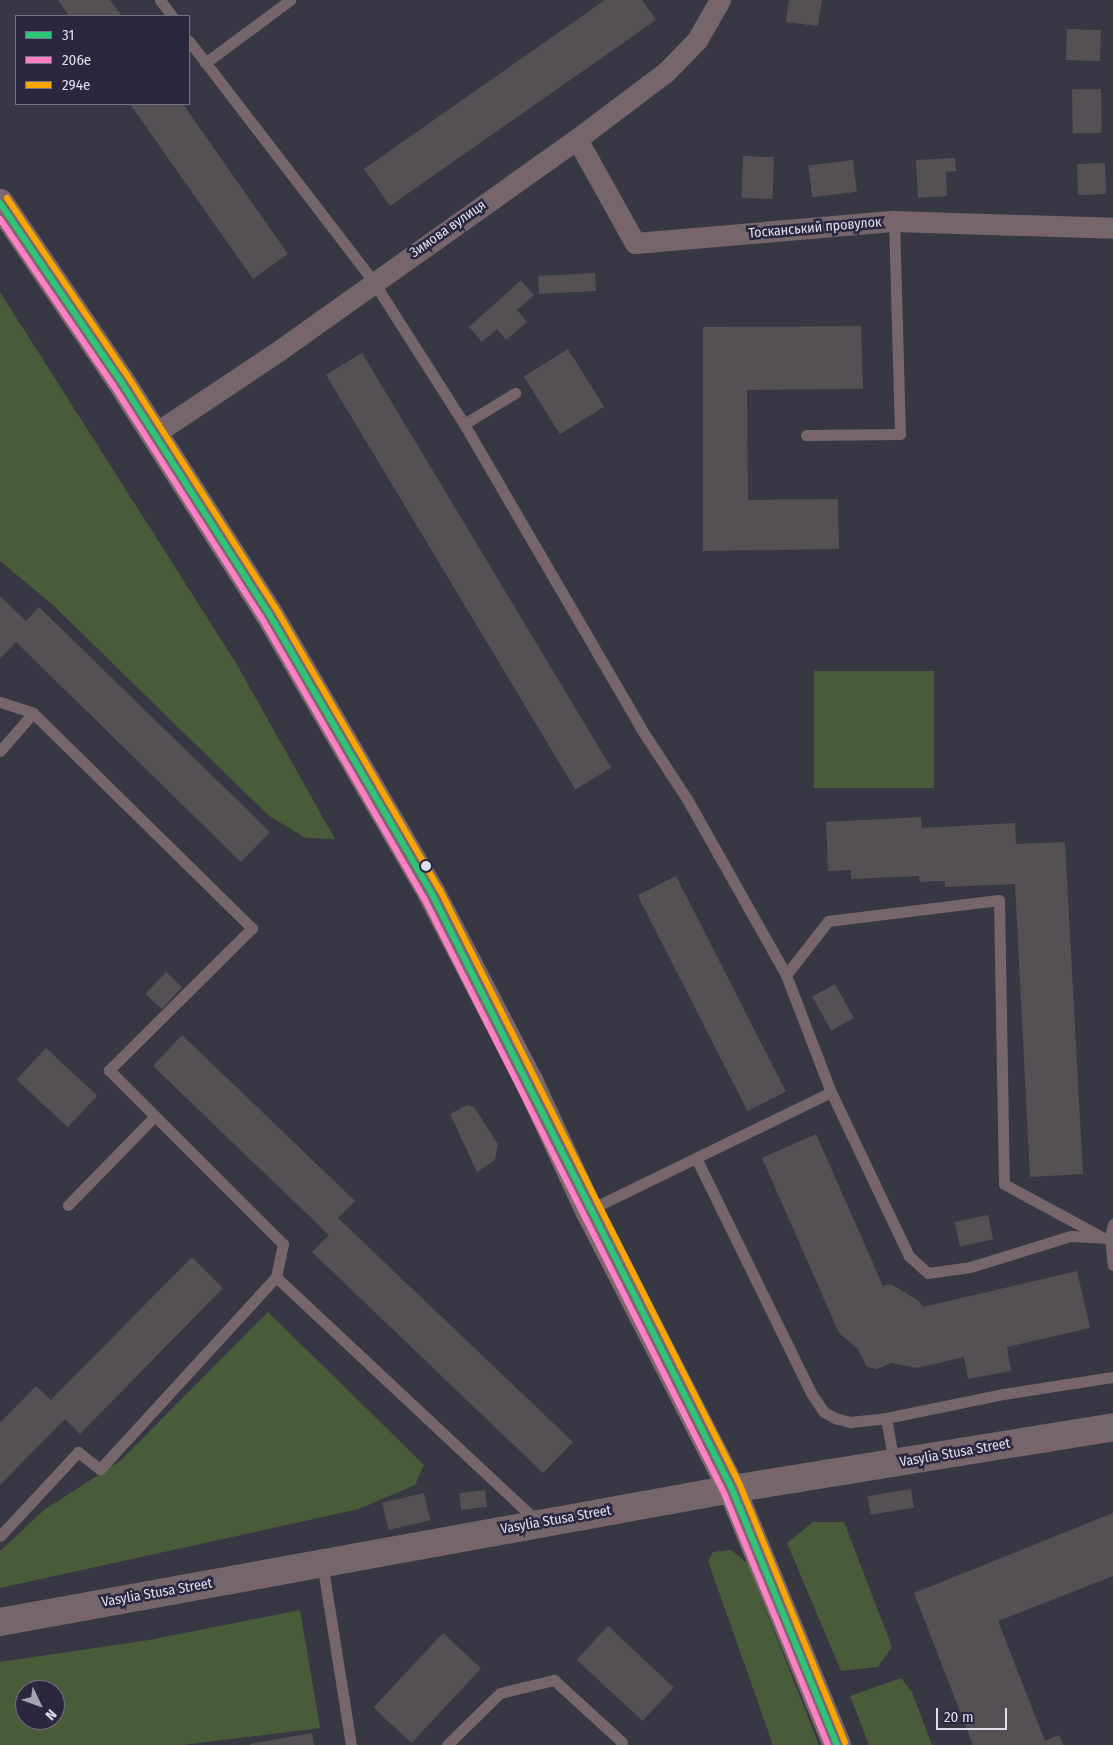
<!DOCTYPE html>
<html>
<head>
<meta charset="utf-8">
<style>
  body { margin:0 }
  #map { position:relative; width:1113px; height:1745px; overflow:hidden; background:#383744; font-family:"Fira Sans Condensed",sans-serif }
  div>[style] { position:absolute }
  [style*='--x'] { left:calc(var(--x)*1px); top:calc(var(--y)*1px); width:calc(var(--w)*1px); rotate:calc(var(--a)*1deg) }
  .green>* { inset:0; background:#495c3a; transform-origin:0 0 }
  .building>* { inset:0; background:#555054; transform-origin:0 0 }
  .service>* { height:11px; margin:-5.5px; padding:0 5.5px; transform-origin:5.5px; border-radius:5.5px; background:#76666c }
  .minor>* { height:21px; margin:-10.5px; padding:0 10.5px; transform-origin:10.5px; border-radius:10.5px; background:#76666c }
  .tertiary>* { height:28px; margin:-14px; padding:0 14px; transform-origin:14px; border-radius:14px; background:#76666c }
  .secondary>* { height:28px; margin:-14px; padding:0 14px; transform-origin:14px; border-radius:14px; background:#7d686e }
  .bus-1>* { height:6px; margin:-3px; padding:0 3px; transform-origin:3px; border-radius:3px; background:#2dc577 }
  .bus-2>* { height:6px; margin:-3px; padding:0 3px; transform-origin:3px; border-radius:3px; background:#ff80c5 }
  .bus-3>* { height:6px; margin:-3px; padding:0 3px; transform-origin:3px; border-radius:3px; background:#f7a600 }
  .dots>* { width:14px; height:14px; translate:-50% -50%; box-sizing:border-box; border:2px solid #2a273f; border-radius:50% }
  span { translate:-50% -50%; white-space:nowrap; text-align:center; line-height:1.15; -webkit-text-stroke:5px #2a273f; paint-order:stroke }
  .street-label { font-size:14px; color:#e0dfef }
  .legend { position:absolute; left:15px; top:15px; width:175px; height:90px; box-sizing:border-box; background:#2a273f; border:1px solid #737185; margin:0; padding:6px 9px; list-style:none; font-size:15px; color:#e0dfef }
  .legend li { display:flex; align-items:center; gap:10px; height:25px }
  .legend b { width:25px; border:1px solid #737185 }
  .north { position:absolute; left:15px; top:1680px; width:50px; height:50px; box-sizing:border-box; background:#2a273f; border:1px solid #737185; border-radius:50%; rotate:132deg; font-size:14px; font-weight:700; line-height:20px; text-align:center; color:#e0dfef }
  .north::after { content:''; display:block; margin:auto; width:18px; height:22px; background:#a5a4b3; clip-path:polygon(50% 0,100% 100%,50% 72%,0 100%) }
  .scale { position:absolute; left:936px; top:1708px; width:71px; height:22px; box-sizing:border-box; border:2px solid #e0dfef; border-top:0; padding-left:6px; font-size:15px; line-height:18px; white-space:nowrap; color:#e0dfef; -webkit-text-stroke:4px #2a273f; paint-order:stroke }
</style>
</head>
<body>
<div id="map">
  <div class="green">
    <div style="clip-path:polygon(0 292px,236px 663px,335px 839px,306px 838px,269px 816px,54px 606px,0 561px)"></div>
    <div style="left:934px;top:671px;width:117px;height:120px;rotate:90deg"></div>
    <div style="clip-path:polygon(268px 1312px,424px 1465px,415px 1485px,359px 1509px,0 1588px,0 1551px,44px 1510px,120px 1461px)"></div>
    <div style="clip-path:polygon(813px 1522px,844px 1522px,892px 1647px,878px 1667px,841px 1671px,787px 1543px)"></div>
    <div style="clip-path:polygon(731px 1550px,748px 1564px,819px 1745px,773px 1745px,708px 1561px,713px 1552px)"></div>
    <div style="clip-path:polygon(evenodd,300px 1610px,320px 1728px,182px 1745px,0 1745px,0 1662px,149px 1640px,300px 1610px,25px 1690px,55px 1690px,55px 1720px,25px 1720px,25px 1690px)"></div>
    <div style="clip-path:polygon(901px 1678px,912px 1692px,932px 1745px,869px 1745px,850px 1696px)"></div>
  </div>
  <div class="building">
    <div style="clip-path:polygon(58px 0,110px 0,122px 16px,69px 16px)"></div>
    <div style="clip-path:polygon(605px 0,642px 0,656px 20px,390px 206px,364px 169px)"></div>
    <div style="clip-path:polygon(789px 0,822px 0,818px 26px,786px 22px)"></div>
    <div style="left:1067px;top:29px;width:34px;height:31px;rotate:2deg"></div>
    <div style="left:1101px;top:89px;width:44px;height:29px;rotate:89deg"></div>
    <div style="clip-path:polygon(130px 104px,183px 104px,288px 254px,253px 279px)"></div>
    <div style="left:743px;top:156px;width:31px;height:42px;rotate:2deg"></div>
    <div style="clip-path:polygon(955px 158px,956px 171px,946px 172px,947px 196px,918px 198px,916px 160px)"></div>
    <div style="left:853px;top:160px;width:32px;height:45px;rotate:83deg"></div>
    <div style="left:1105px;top:163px;width:31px;height:28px;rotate:88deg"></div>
    <div style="left:595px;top:273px;width:18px;height:57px;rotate:87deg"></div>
    <div style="clip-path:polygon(521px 280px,534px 295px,517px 310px,527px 322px,506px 340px,497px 329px,482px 342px,469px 327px)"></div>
    <div style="clip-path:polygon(861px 326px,863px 389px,747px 390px,748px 500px,838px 499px,839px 549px,703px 551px,703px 327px)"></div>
    <div style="left:568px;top:349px;width:68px;height:52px;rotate:58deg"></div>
    <div style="left:362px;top:353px;width:484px;height:42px;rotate:59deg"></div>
    <div style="clip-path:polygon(0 596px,26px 621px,39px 607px,270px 832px,241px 862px,16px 642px,0 659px)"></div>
    <div style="clip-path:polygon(921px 817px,922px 828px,1015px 823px,1016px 844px,1065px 842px,1083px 1174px,1030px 1177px,1015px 884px,945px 887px,945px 881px,920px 882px,919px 876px,851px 879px,851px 870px,828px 871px,826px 822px)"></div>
    <div style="left:676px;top:876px;width:242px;height:43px;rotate:63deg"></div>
    <div style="left:166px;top:972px;width:22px;height:30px;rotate:43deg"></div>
    <div style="left:835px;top:984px;width:39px;height:26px;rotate:61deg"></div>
    <div style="clip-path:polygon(182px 1035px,355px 1201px,338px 1218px,573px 1442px,543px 1473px,312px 1252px,329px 1235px,153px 1066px)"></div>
    <div style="left:46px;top:1048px;width:70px;height:43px;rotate:43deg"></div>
    <div style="clip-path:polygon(467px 1105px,474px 1107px,498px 1144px,495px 1160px,477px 1172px,450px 1114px)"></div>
    <div style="clip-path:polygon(816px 1134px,883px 1286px,891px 1284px,919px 1301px,923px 1307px,1077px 1271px,1090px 1328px,1007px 1347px,1011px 1371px,968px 1379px,964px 1357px,917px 1368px,891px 1363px,877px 1369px,867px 1367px,857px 1348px,839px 1333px,762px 1158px)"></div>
    <div style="left:988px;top:1215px;width:25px;height:34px;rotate:78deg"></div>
    <div style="clip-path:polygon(192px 1257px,223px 1288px,80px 1434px,65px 1419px,0 1485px,0 1423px,36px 1386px,51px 1400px)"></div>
    <div style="left:911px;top:1489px;width:19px;height:44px;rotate:81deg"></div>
    <div style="left:485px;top:1490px;width:17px;height:26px;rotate:83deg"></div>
    <div style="left:424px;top:1493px;width:28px;height:43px;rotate:77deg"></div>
    <div style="clip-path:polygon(1113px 1513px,1113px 1576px,998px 1621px,1045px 1741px,1059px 1735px,1063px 1745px,973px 1745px,914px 1593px)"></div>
    <div style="left:608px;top:1626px;width:90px;height:46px;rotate:43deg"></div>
    <div style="left:443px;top:1633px;width:52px;height:102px;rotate:43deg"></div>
    <div style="clip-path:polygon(312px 1733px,314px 1745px,250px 1745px,250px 1744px)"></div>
  </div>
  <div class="service">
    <div style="--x:160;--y:0;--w:20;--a:53"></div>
    <div style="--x:189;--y:41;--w:302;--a:52.5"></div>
    <div style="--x:373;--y:281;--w:169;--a:57.5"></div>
    <div style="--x:464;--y:424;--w:350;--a:59.8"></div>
    <div style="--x:640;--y:727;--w:86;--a:56.9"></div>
    <div style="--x:687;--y:799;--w:202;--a:60.6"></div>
    <div style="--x:786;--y:975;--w:125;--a:69"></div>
    <div style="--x:831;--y:1092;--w:182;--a:64.6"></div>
    <div style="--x:909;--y:1256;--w:25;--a:42"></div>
    <div style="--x:928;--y:1273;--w:42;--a:-8.1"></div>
    <div style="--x:970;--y:1267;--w:106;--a:-17.1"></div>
    <div style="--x:1071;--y:1236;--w:39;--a:3"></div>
    <div style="--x:205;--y:63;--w:106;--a:-36.5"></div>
    <div style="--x:464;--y:424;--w:60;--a:-31.3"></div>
    <div style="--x:806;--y:435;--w:94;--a:-0.6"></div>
    <div style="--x:900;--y:434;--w:213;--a:-91.6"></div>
    <div style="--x:0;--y:702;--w:35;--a:18"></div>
    <div style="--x:33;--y:713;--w:307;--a:44.5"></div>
    <div style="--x:252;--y:928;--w:202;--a:135.2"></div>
    <div style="--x:109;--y:1070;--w:246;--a:45"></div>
    <div style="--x:283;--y:1244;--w:34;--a:102"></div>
    <div style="--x:0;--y:751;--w:50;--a:-49"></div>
    <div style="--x:786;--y:975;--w:68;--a:-52.1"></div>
    <div style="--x:828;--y:921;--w:172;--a:-7"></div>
    <div style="--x:999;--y:900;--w:284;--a:89"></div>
    <div style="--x:1004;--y:1184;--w:109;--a:28.4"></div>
    <div style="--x:697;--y:1160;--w:259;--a:63.9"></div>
    <div style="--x:811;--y:1393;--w:23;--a:56"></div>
    <div style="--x:824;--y:1412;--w:13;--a:29"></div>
    <div style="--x:835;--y:1418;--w:16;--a:15"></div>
    <div style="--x:850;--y:1422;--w:36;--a:-6"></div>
    <div style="--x:886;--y:1418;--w:119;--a:-11.6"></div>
    <div style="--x:1003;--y:1394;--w:111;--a:-8.8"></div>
    <div style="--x:68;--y:1205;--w:124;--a:-45.7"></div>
    <div style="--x:589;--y:1210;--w:269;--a:-26"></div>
    <div style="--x:1113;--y:1224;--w:14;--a:102"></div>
    <div style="--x:1110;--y:1238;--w:27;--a:84"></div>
    <div style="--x:886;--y:1418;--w:46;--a:79.9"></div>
    <div style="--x:0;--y:1536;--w:115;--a:-47.1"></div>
    <div style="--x:78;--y:1452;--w:28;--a:38"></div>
    <div style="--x:100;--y:1469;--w:260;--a:-47.5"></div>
    <div style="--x:276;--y:1277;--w:359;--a:43.1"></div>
    <div style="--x:322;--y:1562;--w:185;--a:81"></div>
    <div style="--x:447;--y:1745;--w:74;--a:-44.5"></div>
    <div style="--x:500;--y:1693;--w:56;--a:-13.5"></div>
    <div style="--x:554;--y:1680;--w:92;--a:42.4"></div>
  </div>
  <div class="minor">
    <div style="--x:577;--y:139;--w:119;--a:60.9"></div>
    <div style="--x:635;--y:243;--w:260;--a:-4.9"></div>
    <div style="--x:894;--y:221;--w:219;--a:1.8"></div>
    <div style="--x:154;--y:434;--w:148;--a:-33.7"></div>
    <div style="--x:277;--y:352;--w:368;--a:-35.4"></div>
    <div style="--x:577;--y:139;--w:111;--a:-37"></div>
    <div style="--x:666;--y:72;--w:45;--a:-45.9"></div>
    <div style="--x:697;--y:40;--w:46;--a:-60.1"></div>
  </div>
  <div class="tertiary">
    <div style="--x:0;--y:1622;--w:744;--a:-10.3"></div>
    <div style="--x:732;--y:1489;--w:386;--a:-9.2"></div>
  </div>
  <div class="secondary">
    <div style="--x:0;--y:203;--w:214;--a:55.9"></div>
    <div style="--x:120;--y:380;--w:275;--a:57.5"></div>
    <div style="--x:268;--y:612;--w:326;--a:59.8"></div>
    <div style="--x:432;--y:894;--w:211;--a:62.6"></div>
    <div style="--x:529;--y:1081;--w:142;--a:65.1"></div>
    <div style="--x:589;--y:1210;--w:314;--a:62.9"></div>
    <div style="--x:732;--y:1489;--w:277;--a:67.7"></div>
  </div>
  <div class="bus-1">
    <div style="--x:0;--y:203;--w:214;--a:55.9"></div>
    <div style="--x:120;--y:380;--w:275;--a:57.5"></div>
    <div style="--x:268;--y:612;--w:326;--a:59.8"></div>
    <div style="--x:432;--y:894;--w:666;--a:63.24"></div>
    <div style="--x:732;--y:1489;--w:277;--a:67.7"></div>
  </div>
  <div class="bus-2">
    <div style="--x:0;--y:219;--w:201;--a:55.8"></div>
    <div style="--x:113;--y:385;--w:275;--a:57.5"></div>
    <div style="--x:261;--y:617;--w:325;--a:59.9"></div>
    <div style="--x:424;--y:898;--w:666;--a:63.24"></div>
    <div style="--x:724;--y:1493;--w:273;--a:67.6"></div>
  </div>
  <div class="bus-3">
    <div style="--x:7;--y:198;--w:214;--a:55.9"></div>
    <div style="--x:127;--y:375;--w:275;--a:57.5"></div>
    <div style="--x:275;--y:607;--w:328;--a:59.8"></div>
    <div style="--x:440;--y:890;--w:666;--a:63.24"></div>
    <div style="--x:740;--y:1485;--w:278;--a:67.8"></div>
  </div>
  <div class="dots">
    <div style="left:426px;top:866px;background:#e0dfef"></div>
  </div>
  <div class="street-label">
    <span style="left:815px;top:228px;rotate:-5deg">Тосканський провулок</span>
    <span style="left:448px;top:229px;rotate:-35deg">Зимова вулиця</span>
    <span style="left:955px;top:1453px;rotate:-10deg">Vasylia Stusa Street</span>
    <span style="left:556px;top:1520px;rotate:-10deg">Vasylia Stusa Street</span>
    <span style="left:157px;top:1593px;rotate:-10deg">Vasylia Stusa Street</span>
  </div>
  <ul class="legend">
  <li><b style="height:6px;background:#2dc577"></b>31</li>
  <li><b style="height:6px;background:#ff80c5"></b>206е</li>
  <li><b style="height:6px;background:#f7a600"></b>294е</li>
  </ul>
  <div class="north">N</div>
  <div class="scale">20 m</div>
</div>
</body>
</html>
